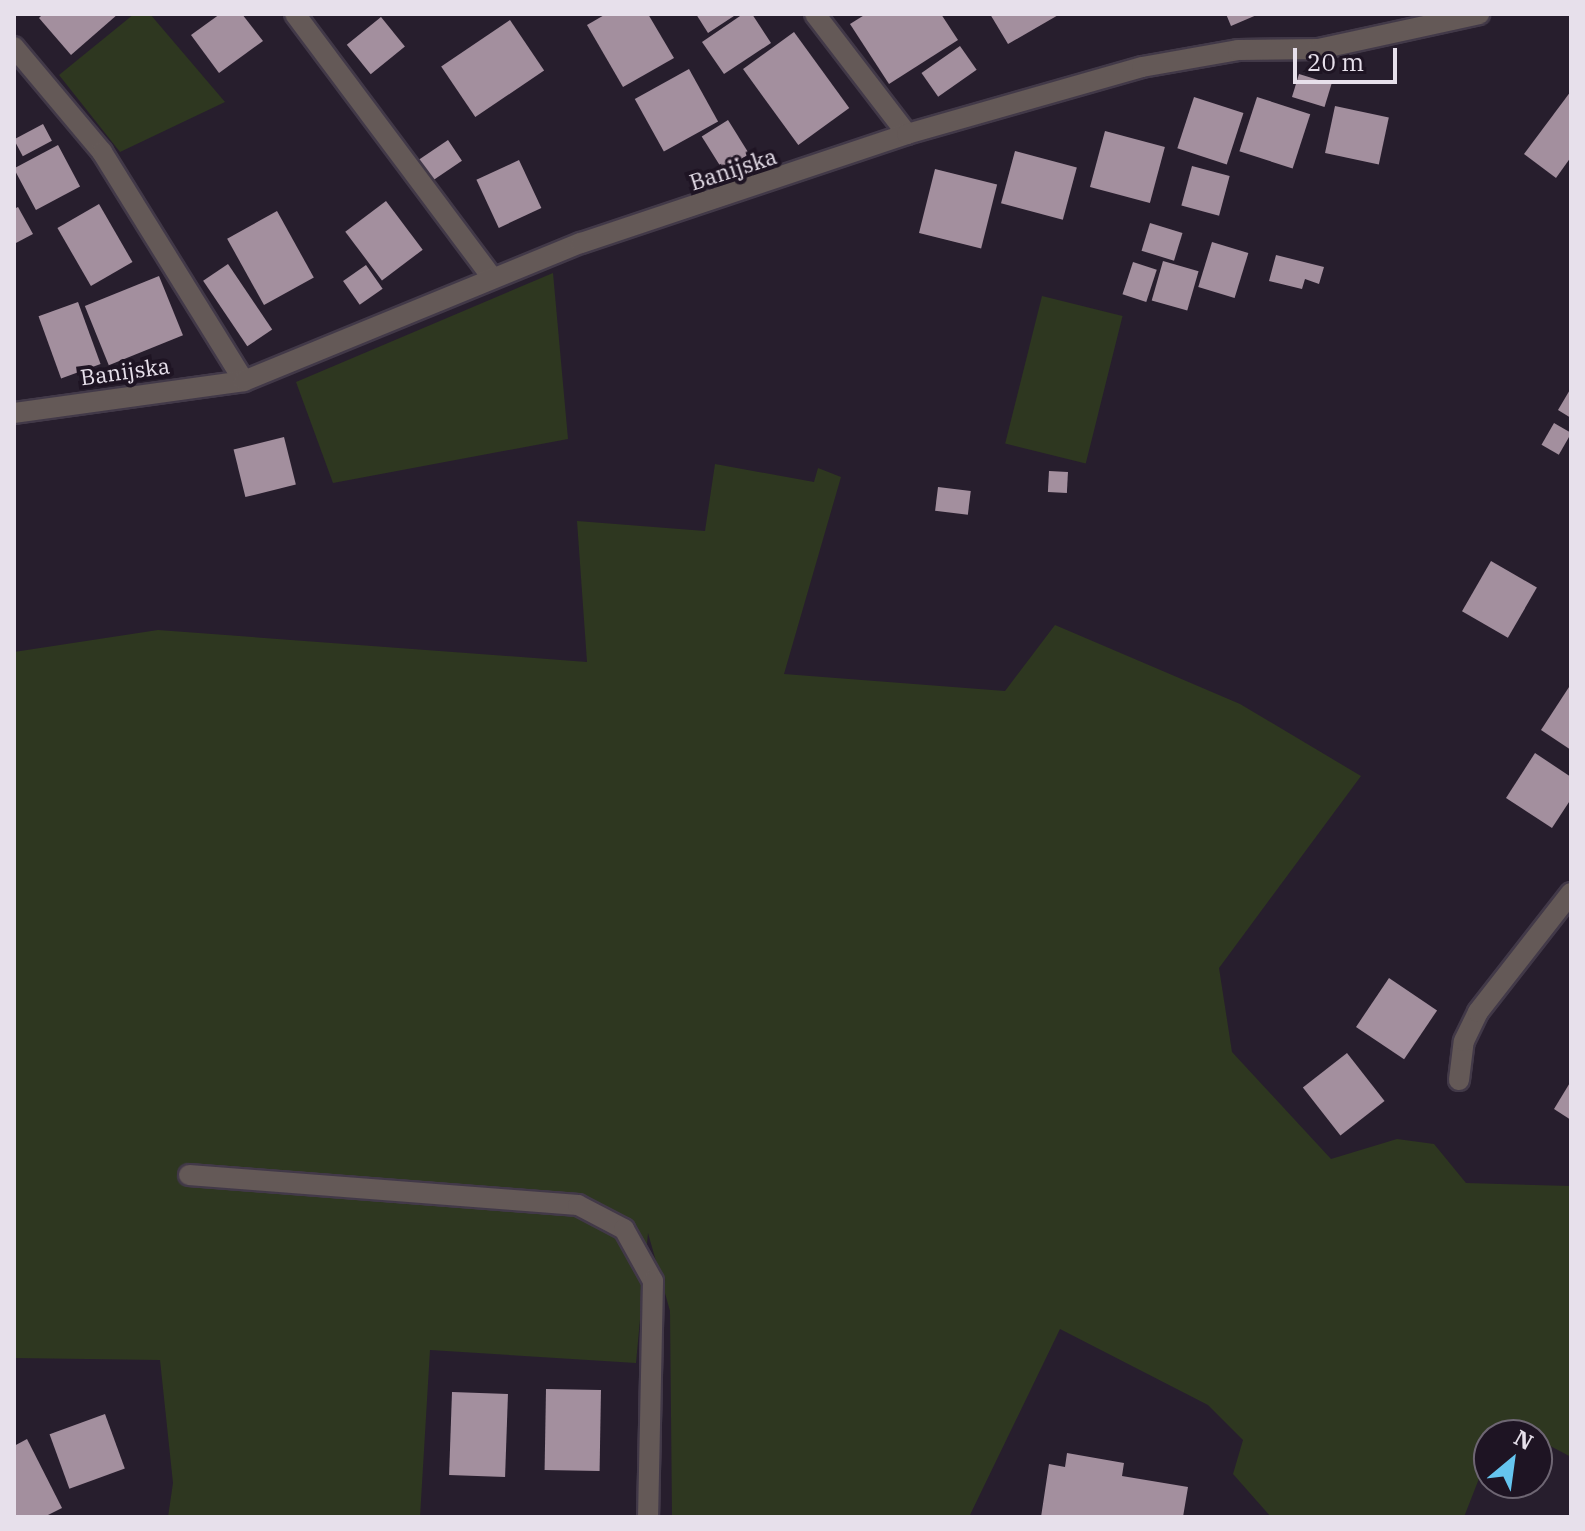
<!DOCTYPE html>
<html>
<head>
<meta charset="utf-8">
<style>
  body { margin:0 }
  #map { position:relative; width:1585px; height:1531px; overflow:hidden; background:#271e2d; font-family:"IBM Plex Serif",serif }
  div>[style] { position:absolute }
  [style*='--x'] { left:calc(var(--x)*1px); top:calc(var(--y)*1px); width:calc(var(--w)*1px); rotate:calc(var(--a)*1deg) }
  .green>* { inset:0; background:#2e3720; transform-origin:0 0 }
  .building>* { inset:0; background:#a38f9e; transform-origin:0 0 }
  .roads { filter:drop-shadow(2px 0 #423948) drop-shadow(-2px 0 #423948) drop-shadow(0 2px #423948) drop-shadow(0 -2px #423948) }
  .lane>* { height:20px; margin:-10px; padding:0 10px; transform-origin:10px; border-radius:10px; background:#645957 }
  .street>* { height:20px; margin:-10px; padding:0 10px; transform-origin:10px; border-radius:10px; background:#645957 }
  span { translate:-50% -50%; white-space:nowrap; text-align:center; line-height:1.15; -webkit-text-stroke:8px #1e1423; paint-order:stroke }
  .street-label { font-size:22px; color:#e7e0eb }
  .frame { position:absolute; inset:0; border:16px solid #e7e0eb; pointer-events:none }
  .north { position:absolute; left:1473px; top:1419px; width:80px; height:80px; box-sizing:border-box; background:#1e1423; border:2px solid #6e6673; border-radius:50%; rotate:29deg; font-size:22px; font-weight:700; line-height:32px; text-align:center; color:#e7e0eb }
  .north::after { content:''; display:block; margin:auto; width:28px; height:36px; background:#65c5ef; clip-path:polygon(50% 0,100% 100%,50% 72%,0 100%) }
  .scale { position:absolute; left:1293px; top:48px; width:104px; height:36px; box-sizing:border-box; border:4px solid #e7e0eb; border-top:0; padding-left:10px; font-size:24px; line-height:28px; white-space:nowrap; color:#e7e0eb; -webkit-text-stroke:6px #1e1423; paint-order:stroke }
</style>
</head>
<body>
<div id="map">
  <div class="green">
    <div style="clip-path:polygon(134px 14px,150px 14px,225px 102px,120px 152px,59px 75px)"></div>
    <div style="clip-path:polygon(553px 273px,568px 439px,333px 483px,296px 382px)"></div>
    <div style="left:1042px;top:296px;width:83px;height:152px;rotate:14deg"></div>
    <div style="clip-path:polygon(715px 464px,814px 482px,818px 468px,841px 477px,784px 674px,1005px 691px,1055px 625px,1240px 704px,1361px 776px,1219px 968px,1232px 1052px,1331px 1159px,1397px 1139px,1434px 1144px,1466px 1183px,1571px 1186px,1571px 1457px,1503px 1421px,1497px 1435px,1489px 1435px,1489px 1453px,1464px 1517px,1271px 1517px,1233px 1474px,1243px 1440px,1208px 1405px,1060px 1329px,969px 1517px,672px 1517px,670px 1311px,648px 1233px,636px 1363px,430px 1350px,420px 1517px,168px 1517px,173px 1483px,160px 1360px,14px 1358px,14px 652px,158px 630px,587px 662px,577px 521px,705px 531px)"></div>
  </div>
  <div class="building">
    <div style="clip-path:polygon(43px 14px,118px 14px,71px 55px,39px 18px)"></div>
    <div style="clip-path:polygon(220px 14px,242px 14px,263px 41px,219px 73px,191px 35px)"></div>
    <div style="clip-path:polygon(606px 14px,648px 14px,674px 58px,623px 87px,587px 25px)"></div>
    <div style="clip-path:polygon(696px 14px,737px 14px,708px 33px)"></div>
    <div style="clip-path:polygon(743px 14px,752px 14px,771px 43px,724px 74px,702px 42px)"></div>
    <div style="clip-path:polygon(866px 14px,941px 14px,958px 40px,889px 84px,850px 24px)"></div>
    <div style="clip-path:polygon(990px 14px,1060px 14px,1008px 44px)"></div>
    <div style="clip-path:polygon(1226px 14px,1259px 14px,1231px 26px)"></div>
    <div style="left:381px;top:17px;width:38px;height:44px;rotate:51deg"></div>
    <div style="left:510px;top:20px;width:61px;height:83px;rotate:56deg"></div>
    <div style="left:794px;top:32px;width:94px;height:63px;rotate:54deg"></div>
    <div style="left:960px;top:46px;width:29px;height:47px;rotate:55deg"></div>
    <div style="left:689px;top:69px;width:60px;height:62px;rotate:61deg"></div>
    <div style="left:1299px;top:74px;width:34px;height:24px;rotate:17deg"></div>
    <div style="clip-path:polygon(1571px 91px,1571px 157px,1556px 178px,1524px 154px)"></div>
    <div style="left:1194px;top:97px;width:52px;height:54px;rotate:18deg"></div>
    <div style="left:1257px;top:97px;width:56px;height:57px;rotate:18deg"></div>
    <div style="left:1335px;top:106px;width:55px;height:48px;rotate:12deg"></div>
    <div style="left:728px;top:120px;width:40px;height:31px;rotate:58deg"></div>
    <div style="left:43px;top:124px;width:19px;height:33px;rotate:62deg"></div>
    <div style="left:1105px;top:131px;width:62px;height:58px;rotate:15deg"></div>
    <div style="left:448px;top:140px;width:25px;height:37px;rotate:56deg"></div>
    <div style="left:58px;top:145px;width:47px;height:50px;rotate:62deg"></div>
    <div style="left:1015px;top:151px;width:64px;height:54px;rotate:15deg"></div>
    <div style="left:519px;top:160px;width:53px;height:47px;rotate:65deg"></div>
    <div style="left:1192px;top:166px;width:39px;height:41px;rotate:15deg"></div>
    <div style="left:935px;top:169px;width:64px;height:66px;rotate:14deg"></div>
    <div style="left:386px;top:201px;width:61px;height:51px;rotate:53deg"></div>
    <div style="left:99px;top:204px;width:67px;height:48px;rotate:60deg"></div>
    <div style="clip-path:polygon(18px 207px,33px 234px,14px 244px,14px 209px)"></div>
    <div style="left:277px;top:211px;width:76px;height:57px;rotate:61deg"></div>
    <div style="left:1150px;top:223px;width:34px;height:29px;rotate:17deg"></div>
    <div style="left:1212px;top:242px;width:38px;height:47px;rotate:17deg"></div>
    <div style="clip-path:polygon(1276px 255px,1324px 267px,1319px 284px,1305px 279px,1302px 289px,1269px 281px)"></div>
    <div style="left:1163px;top:261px;width:37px;height:41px;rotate:16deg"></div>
    <div style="left:1133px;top:262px;width:25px;height:34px;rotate:18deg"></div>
    <div style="left:228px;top:264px;width:79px;height:30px;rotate:56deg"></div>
    <div style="left:366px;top:265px;width:29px;height:28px;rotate:55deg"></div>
    <div style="left:159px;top:276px;width:64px;height:80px;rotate:68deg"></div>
    <div style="left:78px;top:302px;width:66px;height:42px;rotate:70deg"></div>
    <div style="clip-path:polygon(1571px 388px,1571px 418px,1558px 410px)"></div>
    <div style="left:1554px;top:423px;width:20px;height:25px;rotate:30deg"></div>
    <div style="left:284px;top:437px;width:49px;height:52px;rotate:76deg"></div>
    <div style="left:1049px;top:471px;width:19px;height:21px;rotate:3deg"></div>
    <div style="left:938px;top:487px;width:33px;height:24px;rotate:7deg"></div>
    <div style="left:1491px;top:561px;width:53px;height:58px;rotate:30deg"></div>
    <div style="clip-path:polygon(1571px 684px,1571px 750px,1541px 730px)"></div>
    <div style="clip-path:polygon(1535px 753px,1571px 777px,1571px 799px,1552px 828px,1506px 798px)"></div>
    <div style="left:1389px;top:978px;width:58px;height:59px;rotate:34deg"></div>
    <div style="left:1347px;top:1053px;width:61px;height:56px;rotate:52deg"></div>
    <div style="clip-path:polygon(1571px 1081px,1571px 1120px,1554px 1109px)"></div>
    <div style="left:546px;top:1389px;width:55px;height:81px;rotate:1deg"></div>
    <div style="left:452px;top:1392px;width:56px;height:83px;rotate:2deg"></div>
    <div style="left:105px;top:1414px;width:58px;height:59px;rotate:70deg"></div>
    <div style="clip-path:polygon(27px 1439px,62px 1508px,44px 1517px,14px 1517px,14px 1446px)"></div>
    <div style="clip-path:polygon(1067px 1453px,1124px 1463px,1122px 1476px,1188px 1487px,1183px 1517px,1041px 1517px,1049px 1464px,1065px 1467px)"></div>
  </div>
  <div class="roads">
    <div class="lane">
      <div style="--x:189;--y:1175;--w:390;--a:4.4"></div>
      <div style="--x:578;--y:1205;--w:52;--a:27.6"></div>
      <div style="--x:624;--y:1229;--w:60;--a:60.9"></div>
      <div style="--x:653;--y:1281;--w:236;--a:91.2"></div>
    </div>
    <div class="street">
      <div style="--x:295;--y:14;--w:329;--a:53.2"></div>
      <div style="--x:815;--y:14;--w:151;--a:52.5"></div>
      <div style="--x:14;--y:47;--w:137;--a:50"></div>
      <div style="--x:102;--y:152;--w:269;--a:58.2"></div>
      <div style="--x:14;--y:413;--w:232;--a:-7.9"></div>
      <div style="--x:244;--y:381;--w:364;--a:-22.3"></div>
      <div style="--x:581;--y:243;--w:344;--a:-18.5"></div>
      <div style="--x:907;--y:134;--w:244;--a:-15.9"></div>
      <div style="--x:1142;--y:67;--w:97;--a:-10"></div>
      <div style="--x:1238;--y:50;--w:81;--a:-0.7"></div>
      <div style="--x:1319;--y:49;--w:164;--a:-12.3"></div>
      <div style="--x:1459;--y:1080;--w:39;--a:-83"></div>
      <div style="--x:1464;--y:1041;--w:32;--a:-64"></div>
      <div style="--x:1478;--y:1012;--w:151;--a:-52"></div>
    </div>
  </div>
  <div class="street-label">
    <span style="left:733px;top:169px;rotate:-18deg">Banijska</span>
    <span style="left:125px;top:371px;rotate:-8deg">Banijska</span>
  </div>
  <div class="frame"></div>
  <div class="north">N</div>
  <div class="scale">20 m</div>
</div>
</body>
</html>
